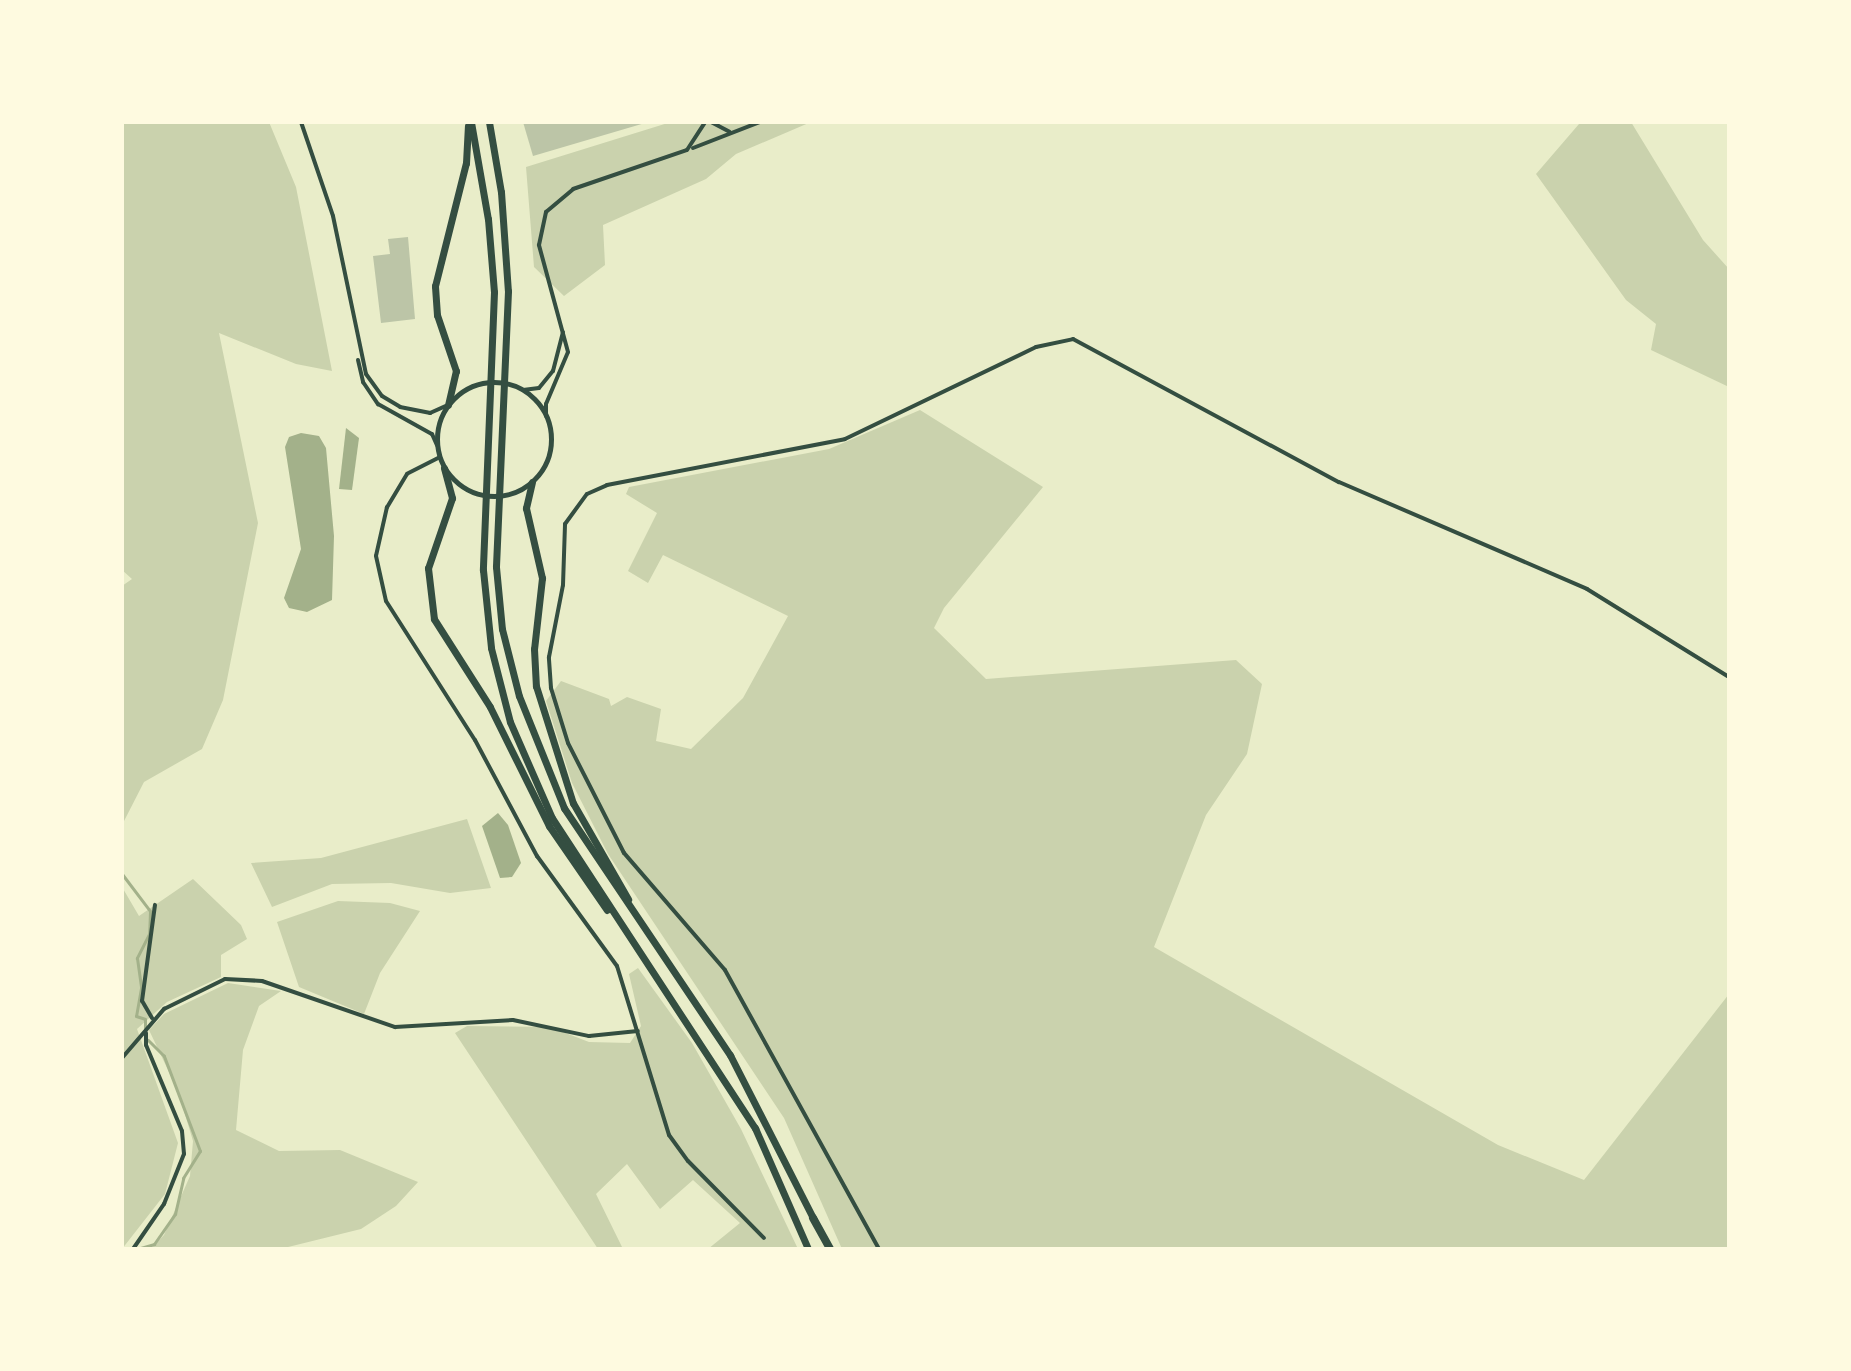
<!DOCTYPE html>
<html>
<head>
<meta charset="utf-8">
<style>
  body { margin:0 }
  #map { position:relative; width:1851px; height:1371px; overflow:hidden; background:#e9edc9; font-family:"Fira Sans Condensed",sans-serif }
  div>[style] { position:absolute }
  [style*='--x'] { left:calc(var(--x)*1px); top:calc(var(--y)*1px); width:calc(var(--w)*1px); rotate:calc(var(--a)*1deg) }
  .green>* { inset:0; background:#cad2ad }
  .water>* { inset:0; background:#a3b18a }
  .stream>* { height:3px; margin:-1.5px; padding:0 1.5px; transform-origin:1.5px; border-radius:1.5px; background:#a3b18a }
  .building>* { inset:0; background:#bcc5a7 }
  .minor>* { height:4px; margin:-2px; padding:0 2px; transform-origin:2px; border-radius:2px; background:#344e41 }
  .tertiary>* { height:5px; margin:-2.5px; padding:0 2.5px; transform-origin:2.5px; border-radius:2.5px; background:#344e41 }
  .tertiary>.ring { margin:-2.5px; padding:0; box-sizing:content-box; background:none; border:5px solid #344e41; border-radius:50% }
  .trunk>* { height:7px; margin:-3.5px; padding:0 3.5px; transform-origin:3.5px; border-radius:3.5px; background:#344e41 }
  .motorway>* { height:8px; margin:-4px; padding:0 4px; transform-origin:4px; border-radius:4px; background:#344e41 }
  span { translate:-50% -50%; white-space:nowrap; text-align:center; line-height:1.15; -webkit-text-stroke:8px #fefae0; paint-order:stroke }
  .frame { position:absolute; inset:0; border:124px solid #fefae0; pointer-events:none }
</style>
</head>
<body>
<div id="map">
  <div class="green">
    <div style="clip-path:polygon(122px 122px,269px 122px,296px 187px,332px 371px,296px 364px,219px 333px,258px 523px,239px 619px,223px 700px,202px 749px,144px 782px,122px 825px,122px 586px,132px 579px,122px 570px)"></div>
    <div style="clip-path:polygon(671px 122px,811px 122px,736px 154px,706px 179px,603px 225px,605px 265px,564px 296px,534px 267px,526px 167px)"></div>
    <div style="clip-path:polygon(1631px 122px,1703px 240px,1729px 269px,1729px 387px,1651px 350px,1656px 324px,1626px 300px,1536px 174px,1579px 124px)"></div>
    <div style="clip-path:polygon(920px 410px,1043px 487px,944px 608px,934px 628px,986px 679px,1236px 660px,1262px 684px,1247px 754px,1206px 815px,1154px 947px,1498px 1145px,1584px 1180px,1729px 994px,1729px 1249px,842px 1249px,784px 1118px,608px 854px,572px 783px,546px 701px,561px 681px,609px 699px,611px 706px,627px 697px,661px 709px,656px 741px,691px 749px,743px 698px,788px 616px,663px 555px,648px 583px,628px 571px,657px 513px,626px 494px,629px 487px,829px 449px)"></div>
    <div style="clip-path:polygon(467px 819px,491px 888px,450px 893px,391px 883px,332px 884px,272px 907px,251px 863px,321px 858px)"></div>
    <div style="clip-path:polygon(193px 879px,241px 925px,247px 939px,221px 955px,221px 977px,167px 1002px,137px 1029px,178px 1143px,165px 1194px,122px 1249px,122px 887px,139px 916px)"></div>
    <div style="clip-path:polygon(338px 901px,390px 903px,420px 911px,380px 973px,364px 1014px,299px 987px,277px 922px)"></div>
    <div style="clip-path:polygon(638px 968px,692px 1043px,741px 1129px,798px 1249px,708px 1249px,740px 1223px,693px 1180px,660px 1209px,627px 1164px,596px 1194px,623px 1249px,598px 1249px,455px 1033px,467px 1026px,550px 1027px,589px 1042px,630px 1043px,641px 1026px,629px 974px)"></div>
    <div style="clip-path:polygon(228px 983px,281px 991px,259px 1006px,243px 1050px,236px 1130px,279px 1151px,340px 1150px,418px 1182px,396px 1206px,361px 1229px,280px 1249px,151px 1249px,164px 1235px,190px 1176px,193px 1141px,178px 1091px,149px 1030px,164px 1014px)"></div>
  </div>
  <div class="water">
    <div style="clip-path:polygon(346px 428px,359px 438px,352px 490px,339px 489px)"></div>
    <div style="clip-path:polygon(301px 433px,319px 436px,326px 448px,334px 536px,332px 600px,307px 612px,289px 608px,284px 598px,301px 549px,285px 447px,289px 437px)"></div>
    <div style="clip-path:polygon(498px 813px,508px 825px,521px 863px,512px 877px,500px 878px,482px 826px)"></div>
  </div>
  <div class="stream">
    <div style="--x:122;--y:874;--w:46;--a:52.9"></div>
    <div style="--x:150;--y:911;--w:23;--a:92"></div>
    <div style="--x:149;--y:934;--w:27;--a:117"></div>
    <div style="--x:137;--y:958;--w:30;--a:82"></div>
    <div style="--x:141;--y:988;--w:28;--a:100"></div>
    <div style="--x:136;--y:1016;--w:9;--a:18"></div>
    <div style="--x:145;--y:1019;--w:10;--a:90"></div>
    <div style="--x:137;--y:1249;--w:18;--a:-16"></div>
    <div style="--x:154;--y:1244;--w:37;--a:-55"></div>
    <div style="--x:175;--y:1214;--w:37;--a:-77"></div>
    <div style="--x:183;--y:1178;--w:32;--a:-58"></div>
    <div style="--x:200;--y:1151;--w:102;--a:-110.8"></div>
    <div style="--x:164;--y:1056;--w:23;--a:-135"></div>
  </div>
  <div class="building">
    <div style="clip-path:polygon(523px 122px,645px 122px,645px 123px,533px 156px)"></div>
    <div style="clip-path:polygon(408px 237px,415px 319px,381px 323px,373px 256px,390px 254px,388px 239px)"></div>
  </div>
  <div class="minor">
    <div style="--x:301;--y:122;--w:99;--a:71.2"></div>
    <div style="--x:333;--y:216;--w:161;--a:78.2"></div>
    <div style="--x:366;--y:374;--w:27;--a:54"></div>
    <div style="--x:382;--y:396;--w:21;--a:31"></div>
    <div style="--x:400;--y:407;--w:31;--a:11"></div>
    <div style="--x:430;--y:413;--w:20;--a:-24"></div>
    <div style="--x:711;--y:122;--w:21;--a:28"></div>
    <div style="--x:693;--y:148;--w:72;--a:-21.2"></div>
    <div style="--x:358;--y:360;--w:23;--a:77"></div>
    <div style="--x:363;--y:382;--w:27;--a:56"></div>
    <div style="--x:378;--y:404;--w:62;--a:29.1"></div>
    <div style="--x:432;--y:434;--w:12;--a:66"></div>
    <div style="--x:523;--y:390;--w:16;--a:-7"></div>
    <div style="--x:539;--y:388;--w:22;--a:-51"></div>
    <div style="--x:553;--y:371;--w:40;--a:-75.6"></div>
    <div style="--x:546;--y:416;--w:12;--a:-90"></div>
    <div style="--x:546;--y:404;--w:56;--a:-67.1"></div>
    <div style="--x:568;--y:352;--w:111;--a:-105.2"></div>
    <div style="--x:539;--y:245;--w:34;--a:-78"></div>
    <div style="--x:546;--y:212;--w:35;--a:-40"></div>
    <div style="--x:573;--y:189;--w:120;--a:-18.9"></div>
    <div style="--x:687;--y:150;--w:33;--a:-57"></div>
    <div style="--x:440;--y:457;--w:37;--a:153"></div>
    <div style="--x:407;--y:474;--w:39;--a:121"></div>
    <div style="--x:387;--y:507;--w:50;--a:102.7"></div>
    <div style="--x:376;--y:556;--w:46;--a:77.5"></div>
    <div style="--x:386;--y:601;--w:165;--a:57.4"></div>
    <div style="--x:475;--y:740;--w:132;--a:61.9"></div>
    <div style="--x:537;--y:856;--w:136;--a:54"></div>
    <div style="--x:617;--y:966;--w:177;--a:72.9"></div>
    <div style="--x:669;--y:1135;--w:32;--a:54"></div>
    <div style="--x:688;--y:1161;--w:108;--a:45.4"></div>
    <div style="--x:152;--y:1018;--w:20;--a:-120"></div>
    <div style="--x:142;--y:1001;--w:97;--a:-82.3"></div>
    <div style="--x:122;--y:1058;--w:65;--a:-49.4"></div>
    <div style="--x:164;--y:1009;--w:68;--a:-26.2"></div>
    <div style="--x:225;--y:979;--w:37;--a:3"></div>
    <div style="--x:262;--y:981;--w:141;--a:19.1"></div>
    <div style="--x:395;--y:1027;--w:118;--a:-3.4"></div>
    <div style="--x:513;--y:1020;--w:78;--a:11.9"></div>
    <div style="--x:589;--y:1036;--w:49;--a:-5.8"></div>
    <div style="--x:133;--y:1249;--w:55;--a:-55.4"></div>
    <div style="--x:164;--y:1204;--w:54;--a:-68.2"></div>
    <div style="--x:184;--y:1154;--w:23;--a:-95"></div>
    <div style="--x:182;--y:1131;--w:93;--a:-112.7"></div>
    <div style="--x:146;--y:1045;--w:12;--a:-90"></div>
    <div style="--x:879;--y:1249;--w:319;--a:-118.9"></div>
    <div style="--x:725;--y:970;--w:155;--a:-130.8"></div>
    <div style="--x:624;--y:853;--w:123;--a:-117"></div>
    <div style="--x:568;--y:743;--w:58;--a:-107.2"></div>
    <div style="--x:551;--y:688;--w:31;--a:-94"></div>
    <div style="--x:549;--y:657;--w:73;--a:-79"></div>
    <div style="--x:563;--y:585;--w:61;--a:-88.1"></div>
    <div style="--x:565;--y:524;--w:37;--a:-54"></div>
    <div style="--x:587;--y:494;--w:22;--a:-24"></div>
    <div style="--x:607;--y:485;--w:242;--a:-10.9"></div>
    <div style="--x:845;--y:439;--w:212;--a:-25.7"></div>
    <div style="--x:1036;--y:347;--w:38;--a:-12"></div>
    <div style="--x:1073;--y:339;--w:302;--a:28.3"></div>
    <div style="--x:1339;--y:482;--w:270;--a:23.3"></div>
    <div style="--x:1587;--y:589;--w:167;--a:31.8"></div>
  </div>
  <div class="tertiary">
    <div class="ring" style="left:437px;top:382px;width:109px;height:109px"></div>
  </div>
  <div class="trunk">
    <div style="--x:471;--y:122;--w:98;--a:80.1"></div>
    <div style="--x:488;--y:219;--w:73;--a:85.3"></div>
    <div style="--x:494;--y:292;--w:278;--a:92.3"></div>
    <div style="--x:483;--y:570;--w:78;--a:84.1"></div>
    <div style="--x:491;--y:648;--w:76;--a:75.6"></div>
    <div style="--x:510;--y:722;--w:105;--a:66.4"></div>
    <div style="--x:552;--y:818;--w:371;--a:56.8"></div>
    <div style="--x:755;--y:1128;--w:132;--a:66.3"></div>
    <div style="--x:489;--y:122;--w:71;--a:80.3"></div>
    <div style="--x:501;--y:192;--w:99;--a:86"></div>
    <div style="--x:508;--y:291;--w:276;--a:92.5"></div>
    <div style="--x:496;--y:567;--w:62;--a:84.5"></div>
    <div style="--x:502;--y:629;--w:69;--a:75.8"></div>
    <div style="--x:519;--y:696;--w:121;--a:68.1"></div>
    <div style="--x:564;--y:808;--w:298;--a:56.1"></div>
    <div style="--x:730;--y:1055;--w:185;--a:63"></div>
    <div style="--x:448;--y:405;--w:35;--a:-77"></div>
    <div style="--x:456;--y:371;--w:59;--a:-108.7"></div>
    <div style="--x:437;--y:315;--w:29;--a:-94"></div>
    <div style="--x:435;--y:286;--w:127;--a:-75.9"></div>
    <div style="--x:466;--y:163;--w:37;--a:-87"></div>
    <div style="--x:444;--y:468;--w:31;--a:75"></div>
    <div style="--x:452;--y:498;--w:74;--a:108.9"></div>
    <div style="--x:428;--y:568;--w:51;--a:83.3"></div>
    <div style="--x:434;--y:619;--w:104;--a:57.5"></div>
    <div style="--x:490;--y:707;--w:133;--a:63.6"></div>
    <div style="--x:549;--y:826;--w:102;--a:55.4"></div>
    <div style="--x:532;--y:482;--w:27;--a:103"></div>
    <div style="--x:526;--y:508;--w:72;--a:77.1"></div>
    <div style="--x:542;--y:578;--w:71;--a:96.4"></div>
    <div style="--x:534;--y:649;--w:37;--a:87"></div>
    <div style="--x:536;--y:686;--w:123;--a:72.5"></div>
    <div style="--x:573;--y:803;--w:111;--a:60.2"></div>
  </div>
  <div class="motorway">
    <div style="--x:813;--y:1218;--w:35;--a:61"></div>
  </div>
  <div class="frame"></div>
</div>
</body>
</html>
